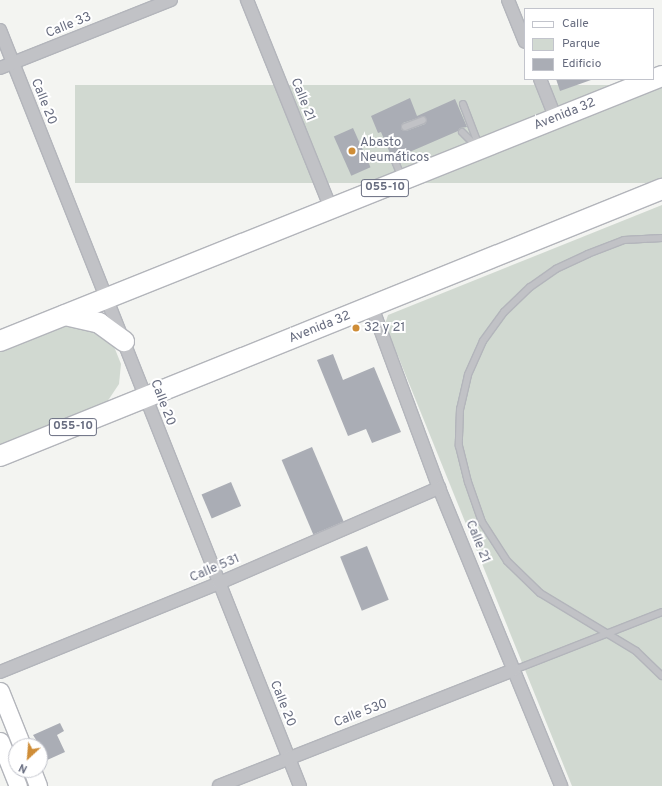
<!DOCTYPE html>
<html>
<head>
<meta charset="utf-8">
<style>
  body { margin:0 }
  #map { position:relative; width:662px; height:786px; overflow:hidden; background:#f3f4f1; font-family:Overpass,sans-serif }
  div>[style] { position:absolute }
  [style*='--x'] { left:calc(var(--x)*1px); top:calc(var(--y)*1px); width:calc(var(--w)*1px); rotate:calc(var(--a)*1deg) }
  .green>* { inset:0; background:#d1d9d1; transform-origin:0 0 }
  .building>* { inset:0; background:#aaadb5; transform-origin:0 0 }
  .roads { filter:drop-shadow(1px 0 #b3b5bb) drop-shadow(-1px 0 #b3b5bb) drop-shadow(0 1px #b3b5bb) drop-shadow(0 -1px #b3b5bb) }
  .service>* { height:6px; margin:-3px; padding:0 3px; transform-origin:3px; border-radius:3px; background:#c1c2c6 }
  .minor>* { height:12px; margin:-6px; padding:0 6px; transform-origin:6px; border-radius:6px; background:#c1c2c6 }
  .secondary>* { height:17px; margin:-8.5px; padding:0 8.5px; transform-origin:8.5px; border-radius:8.5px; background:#fff }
  .trunk>* { height:20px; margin:-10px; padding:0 10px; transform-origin:10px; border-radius:10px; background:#fff }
  .dots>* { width:11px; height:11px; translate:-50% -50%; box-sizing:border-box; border:2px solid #fff; border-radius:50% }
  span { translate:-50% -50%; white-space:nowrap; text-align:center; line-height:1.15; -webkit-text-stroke:4px #fff; paint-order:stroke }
  .shield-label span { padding:1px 3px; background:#fff; border:1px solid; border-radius:3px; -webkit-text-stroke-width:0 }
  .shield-label { font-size:12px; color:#676c7f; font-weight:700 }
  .street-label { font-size:13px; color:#676c7f }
  .poi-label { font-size:13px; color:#676c7f }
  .left { translate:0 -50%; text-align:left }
  .legend { position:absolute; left:524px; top:8px; width:130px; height:72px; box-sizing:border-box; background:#fff; border:1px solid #c2c4cc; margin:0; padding:5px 7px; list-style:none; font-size:12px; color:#676c7f }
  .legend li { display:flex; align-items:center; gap:8px; height:20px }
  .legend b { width:20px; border:1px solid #c2c4cc }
  .north { position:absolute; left:8px; top:738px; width:40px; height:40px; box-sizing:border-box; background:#fff; border:1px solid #c2c4cc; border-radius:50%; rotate:206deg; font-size:11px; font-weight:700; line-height:16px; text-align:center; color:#676c7f }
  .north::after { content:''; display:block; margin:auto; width:14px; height:18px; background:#cf8d37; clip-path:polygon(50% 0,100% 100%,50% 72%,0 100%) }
</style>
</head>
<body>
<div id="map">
  <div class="green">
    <div style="left:662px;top:85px;width:98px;height:587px;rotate:90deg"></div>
    <div style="clip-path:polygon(662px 205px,662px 786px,572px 786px,385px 324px,388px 315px)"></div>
    <div style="clip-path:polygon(71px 323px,96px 328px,111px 339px,121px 364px,119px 384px,103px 408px,0 448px,0 351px)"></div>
  </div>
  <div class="building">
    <div style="clip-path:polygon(556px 79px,591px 79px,591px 80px,560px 91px)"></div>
    <div style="clip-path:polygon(evenodd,410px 98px,417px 116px,455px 99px,467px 127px,460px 128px,458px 131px,398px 157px,392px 158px,381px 132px,378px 133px,371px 116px,410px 98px,424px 116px,427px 120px,425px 124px,406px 131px,401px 129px,403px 123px,424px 116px)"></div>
    <div style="left:353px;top:128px;width:43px;height:21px;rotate:66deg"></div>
    <div style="clip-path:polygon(333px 354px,343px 380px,374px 367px,401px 432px,372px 443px,366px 429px,348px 436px,317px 360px)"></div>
    <div style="left:312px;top:447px;width:81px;height:33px;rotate:67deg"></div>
    <div style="left:231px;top:482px;width:26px;height:32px;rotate:67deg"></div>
    <div style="left:367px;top:546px;width:58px;height:29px;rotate:68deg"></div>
    <div style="clip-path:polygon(60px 723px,64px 731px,57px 735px,65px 752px,45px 761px,40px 746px,33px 735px)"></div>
  </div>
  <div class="roads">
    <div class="service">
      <div style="--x:463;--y:104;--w:45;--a:69.1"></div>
      <div style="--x:405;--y:127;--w:19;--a:-21"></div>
      <div style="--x:462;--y:132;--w:21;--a:45"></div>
      <div style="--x:395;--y:161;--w:18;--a:68"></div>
      <div style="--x:662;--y:238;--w:38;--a:177"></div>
      <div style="--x:624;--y:240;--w:39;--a:159"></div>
      <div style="--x:588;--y:254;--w:35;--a:155"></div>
      <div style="--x:556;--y:269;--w:32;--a:145"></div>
      <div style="--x:530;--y:287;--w:36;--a:136"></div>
      <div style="--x:504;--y:312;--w:36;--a:126"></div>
      <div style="--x:483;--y:341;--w:37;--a:114"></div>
      <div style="--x:468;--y:375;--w:35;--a:103"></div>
      <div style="--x:460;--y:409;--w:37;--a:92"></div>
      <div style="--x:459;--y:446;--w:37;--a:76"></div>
      <div style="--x:468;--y:482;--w:42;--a:70.7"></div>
      <div style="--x:482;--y:522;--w:46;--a:57.3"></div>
      <div style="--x:507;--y:561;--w:46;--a:44.1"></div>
      <div style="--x:540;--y:593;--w:112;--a:31.1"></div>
      <div style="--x:636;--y:651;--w:36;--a:44"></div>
      <div style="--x:514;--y:670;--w:159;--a:-21.4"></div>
    </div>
    <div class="minor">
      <div style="--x:247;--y:0;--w:225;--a:68.1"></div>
      <div style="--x:508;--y:0;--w:45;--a:68"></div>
      <div style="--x:0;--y:30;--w:813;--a:68.36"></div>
      <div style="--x:0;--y:68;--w:184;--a:-21.7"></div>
      <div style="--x:540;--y:79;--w:43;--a:68.2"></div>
      <div style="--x:372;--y:307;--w:193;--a:69.7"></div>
      <div style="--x:439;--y:488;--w:322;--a:67.7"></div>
      <div style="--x:0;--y:672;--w:236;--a:-22.1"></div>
      <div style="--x:219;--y:583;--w:240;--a:-23.4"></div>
      <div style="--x:219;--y:786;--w:317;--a:-21.5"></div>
    </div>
    <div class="secondary">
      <div style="--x:0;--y:691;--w:59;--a:68.2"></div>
      <div style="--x:0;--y:741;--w:48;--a:68.2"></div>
      <div style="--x:32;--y:770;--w:17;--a:69"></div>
    </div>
    <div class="trunk">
      <div style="--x:65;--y:315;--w:35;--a:13"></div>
      <div style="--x:99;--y:323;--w:31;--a:36"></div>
      <div style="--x:0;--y:341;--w:713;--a:-21.82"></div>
      <div style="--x:0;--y:456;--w:714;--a:-21.97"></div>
    </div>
  </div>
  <div class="dots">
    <div style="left:352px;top:151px;background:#cf8d37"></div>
    <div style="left:356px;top:328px;background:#cf8d37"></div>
  </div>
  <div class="shield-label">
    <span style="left:385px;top:188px">055-10</span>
    <span style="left:73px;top:427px">055-10</span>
  </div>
  <div class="street-label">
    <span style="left:69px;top:26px;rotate:-22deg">Calle 33</span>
    <span style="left:302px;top:100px;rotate:68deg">Calle 21</span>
    <span style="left:43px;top:102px;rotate:68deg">Calle 20</span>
    <span style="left:565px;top:115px;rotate:-22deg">Avenida 32</span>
    <span style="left:320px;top:328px;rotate:-22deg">Avenida 32</span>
    <span style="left:162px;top:403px;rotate:69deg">Calle 20</span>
    <span style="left:477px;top:542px;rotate:68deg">Calle 21</span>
    <span style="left:215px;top:569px;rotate:-23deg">Calle 531</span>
    <span style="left:282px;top:704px;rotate:68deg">Calle 20</span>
    <span style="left:361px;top:714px;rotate:-21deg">Calle 530</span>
  </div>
  <div class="poi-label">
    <span class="left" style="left:360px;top:151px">Abasto<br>Neumáticos</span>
    <span class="left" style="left:364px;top:328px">32 y 21</span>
  </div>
  <ul class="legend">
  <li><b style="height:5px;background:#fff"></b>Calle</li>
  <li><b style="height:11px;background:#d1d9d1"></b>Parque</li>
  <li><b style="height:11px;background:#aaadb5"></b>Edificio</li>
  </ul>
  <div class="north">N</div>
</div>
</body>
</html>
